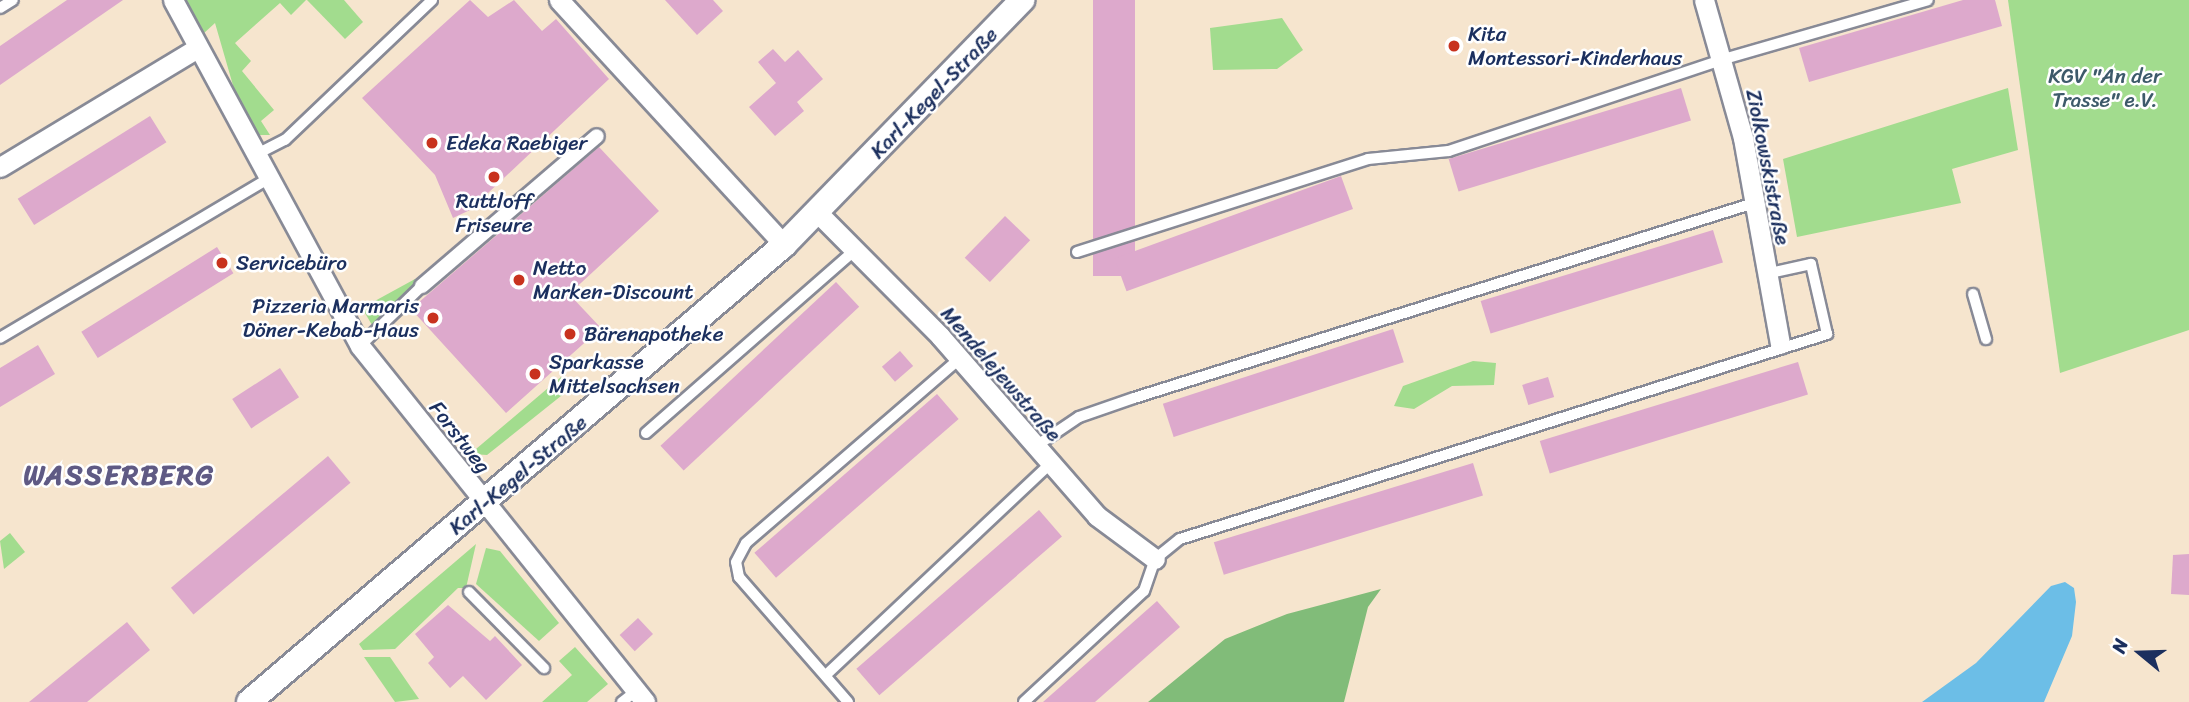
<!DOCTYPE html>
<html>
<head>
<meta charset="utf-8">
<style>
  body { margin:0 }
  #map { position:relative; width:2189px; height:702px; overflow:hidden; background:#f6e5ce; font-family:Sriracha,sans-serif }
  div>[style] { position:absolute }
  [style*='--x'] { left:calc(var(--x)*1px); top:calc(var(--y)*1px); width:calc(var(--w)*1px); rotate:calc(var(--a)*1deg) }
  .green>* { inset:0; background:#a2dc8e }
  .forest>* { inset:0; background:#81bc79 }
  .water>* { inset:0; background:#6cbee7 }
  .building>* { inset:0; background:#dda9cc; transform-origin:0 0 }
  .roads { filter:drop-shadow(2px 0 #888a96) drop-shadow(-2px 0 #888a96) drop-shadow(0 2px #888a96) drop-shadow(0 -2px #888a96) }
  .service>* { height:10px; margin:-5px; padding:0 5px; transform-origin:5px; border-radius:5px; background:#fff }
  .pedestrian>* { height:14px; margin:-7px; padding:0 7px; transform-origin:7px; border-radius:7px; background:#fff }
  .minor>* { height:19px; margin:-9.5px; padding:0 9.5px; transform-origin:9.5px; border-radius:9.5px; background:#fff }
  .tertiary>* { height:24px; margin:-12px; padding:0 12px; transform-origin:12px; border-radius:12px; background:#fff }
  .dots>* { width:19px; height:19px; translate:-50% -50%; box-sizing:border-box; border:4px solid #fff; border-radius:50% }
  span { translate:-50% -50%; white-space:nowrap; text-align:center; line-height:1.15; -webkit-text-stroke:5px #fff; paint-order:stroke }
  .poi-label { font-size:21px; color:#1b2f5e }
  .left { translate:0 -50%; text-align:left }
  .right { translate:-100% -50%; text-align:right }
  .park-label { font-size:21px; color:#3d5a6a }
  .street-label { font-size:21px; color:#1b2f5e }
  .district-label { font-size:28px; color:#5f5a84; font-weight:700; letter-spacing:2px }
  .north { position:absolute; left:2105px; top:618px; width:70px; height:70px; -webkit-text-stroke:5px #fff; paint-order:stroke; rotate:289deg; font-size:19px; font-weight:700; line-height:28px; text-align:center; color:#1b2f5e }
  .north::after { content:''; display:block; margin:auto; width:24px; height:32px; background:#1b2f5e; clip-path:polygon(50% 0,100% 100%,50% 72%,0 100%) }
</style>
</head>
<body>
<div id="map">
  <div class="green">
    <div style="clip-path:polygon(184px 0,306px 0,291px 15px,280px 3px,235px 43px,251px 61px,242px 71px,274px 110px,261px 121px,270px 135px,256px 135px,243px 120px,215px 23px,203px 34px)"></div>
    <div style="clip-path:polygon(307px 0,344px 0,363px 22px,345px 39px)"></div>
    <div style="clip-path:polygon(2008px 0,2189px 0,2189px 330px,2060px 373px)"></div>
    <div style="clip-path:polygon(1282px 18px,1303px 50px,1277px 69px,1213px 70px,1210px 28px)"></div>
    <div style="clip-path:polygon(2008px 88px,2018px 150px,1952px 169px,1961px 203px,1797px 237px,1783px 159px)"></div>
    <div style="clip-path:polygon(415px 279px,417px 281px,372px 325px,362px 308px)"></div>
    <div style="clip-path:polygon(1473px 361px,1496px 363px,1494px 385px,1452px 386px,1414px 409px,1394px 406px,1403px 386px)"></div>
    <div style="clip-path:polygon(561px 377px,571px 388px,487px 455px,472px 454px,432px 407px,476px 449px)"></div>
    <div style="clip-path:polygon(10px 533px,25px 552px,4px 569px,0 541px)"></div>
    <div style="clip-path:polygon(476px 544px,466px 588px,458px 588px,395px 649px,363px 650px,359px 644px)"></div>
    <div style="clip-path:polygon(486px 548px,500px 551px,559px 623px,539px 641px,476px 584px)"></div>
    <div style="clip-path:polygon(575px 647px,608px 684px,587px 702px,542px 702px,572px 675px,559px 661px)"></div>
    <div style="clip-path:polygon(364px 657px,390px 657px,419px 699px,395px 702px)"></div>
  </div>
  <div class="forest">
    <div style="clip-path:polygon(1381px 589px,1368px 607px,1344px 702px,1148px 702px,1225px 639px,1287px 614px)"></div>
  </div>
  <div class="water">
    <div style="clip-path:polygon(2065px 582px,2074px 588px,2076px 602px,2072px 636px,2044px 702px,1922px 702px,1976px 663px,2051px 586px)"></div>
  </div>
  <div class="building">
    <div style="clip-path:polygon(67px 0,123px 0,0 85px,0 46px)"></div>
    <div style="clip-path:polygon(470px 0,488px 17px,514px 0,542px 31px,556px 19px,609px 79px,470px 210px,453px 218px,435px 175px,362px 98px)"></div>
    <div style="clip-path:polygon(665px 0,713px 0,723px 11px,697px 35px)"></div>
    <div style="left:1093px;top:0;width:42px;height:276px"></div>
    <div style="clip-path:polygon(1963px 0,1995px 0,2002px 26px,1809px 82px,1799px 48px)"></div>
    <div style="clip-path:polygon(773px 49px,785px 62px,798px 50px,823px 79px,797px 102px,804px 111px,775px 136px,749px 107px,776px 83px,758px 62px)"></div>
    <div style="left:1681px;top:88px;width:34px;height:243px;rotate:73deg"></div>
    <div style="left:150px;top:116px;width:31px;height:156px;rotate:58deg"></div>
    <div style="clip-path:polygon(599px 147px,659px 211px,569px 294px,601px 328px,506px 413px,411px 309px)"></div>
    <div style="left:1341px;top:176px;width:35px;height:241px;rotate:70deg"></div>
    <div style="left:1005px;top:216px;width:35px;height:58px;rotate:44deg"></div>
    <div style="left:1713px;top:230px;width:34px;height:243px;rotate:73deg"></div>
    <div style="left:217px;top:247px;width:31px;height:160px;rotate:58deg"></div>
    <div style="left:836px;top:282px;width:34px;height:240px;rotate:47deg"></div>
    <div style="left:1393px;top:329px;width:35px;height:242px;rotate:72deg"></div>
    <div style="clip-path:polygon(38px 345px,55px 374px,0 407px,0 368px)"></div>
    <div style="left:900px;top:351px;width:20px;height:24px;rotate:49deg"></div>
    <div style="left:1798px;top:362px;width:34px;height:270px;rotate:73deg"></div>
    <div style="left:280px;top:368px;width:35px;height:57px;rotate:57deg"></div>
    <div style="left:1548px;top:377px;width:21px;height:27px;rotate:73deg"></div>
    <div style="left:937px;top:394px;width:33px;height:242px;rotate:49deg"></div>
    <div style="left:328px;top:456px;width:35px;height:205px;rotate:50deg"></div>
    <div style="left:1473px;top:463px;width:34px;height:271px;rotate:73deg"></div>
    <div style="left:1039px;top:510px;width:35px;height:242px;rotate:49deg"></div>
    <div style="clip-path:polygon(2189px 554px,2189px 595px,2171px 594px,2173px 555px)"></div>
    <div style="clip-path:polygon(1157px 601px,1180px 627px,1095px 702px,1043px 702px)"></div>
    <div style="clip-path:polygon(448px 605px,490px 641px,495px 636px,522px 665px,486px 700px,463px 676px,450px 688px,428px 663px,434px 657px,415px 634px)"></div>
    <div style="left:638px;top:618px;width:22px;height:25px;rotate:47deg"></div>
    <div style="clip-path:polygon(127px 622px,150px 650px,87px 702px,29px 702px)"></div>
  </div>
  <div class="roads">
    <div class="service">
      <div style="--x:0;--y:8;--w:15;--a:-32"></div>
      <div style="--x:255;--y:155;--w:34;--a:-27"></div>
      <div style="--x:285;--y:140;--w:203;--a:-43.6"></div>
      <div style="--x:1077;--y:252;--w:305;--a:-17.7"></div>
      <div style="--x:1368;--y:159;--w:81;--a:-5.6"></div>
      <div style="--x:1449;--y:151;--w:290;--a:-18.5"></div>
      <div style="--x:1724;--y:59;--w:212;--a:-16.1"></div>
      <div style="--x:1973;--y:294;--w:47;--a:73.9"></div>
      <div style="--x:0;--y:338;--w:312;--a:-30.7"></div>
      <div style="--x:360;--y:346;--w:86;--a:-44.1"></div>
      <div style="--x:646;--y:433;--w:278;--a:-41.2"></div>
      <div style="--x:1036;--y:446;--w:52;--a:-34"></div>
      <div style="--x:1079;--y:417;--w:58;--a:-19.1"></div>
      <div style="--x:1134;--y:398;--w:650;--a:-17.46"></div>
      <div style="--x:469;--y:592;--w:107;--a:45.4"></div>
      <div style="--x:826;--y:675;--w:308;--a:-43.3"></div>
      <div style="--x:622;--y:702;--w:18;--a:-38"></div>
      <div style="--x:848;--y:702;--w:166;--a:-131.1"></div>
      <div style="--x:739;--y:577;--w:15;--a:-101"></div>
      <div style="--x:736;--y:562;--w:21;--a:-62"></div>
      <div style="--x:746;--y:543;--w:281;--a:-40.8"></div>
      <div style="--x:1024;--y:702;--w:163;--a:-42.8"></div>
      <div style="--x:1144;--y:591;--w:34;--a:-71"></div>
      <div style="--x:1155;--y:559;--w:32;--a:-39"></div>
      <div style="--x:1180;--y:539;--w:679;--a:-17.58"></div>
      <div style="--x:1827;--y:334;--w:72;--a:-102.9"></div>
      <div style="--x:1811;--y:264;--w:46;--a:167.5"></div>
    </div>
    <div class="pedestrian">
      <div style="--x:422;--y:286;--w:230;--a:-40.6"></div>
    </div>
    <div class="minor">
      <div style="--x:173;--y:0;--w:393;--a:61.6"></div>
      <div style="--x:360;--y:346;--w:456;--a:51.3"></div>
      <div style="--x:559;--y:0;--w:333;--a:47.4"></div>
      <div style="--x:1704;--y:0;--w:143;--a:74.2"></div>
      <div style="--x:1743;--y:138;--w:209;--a:79.8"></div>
      <div style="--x:0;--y:167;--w:230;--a:-31.1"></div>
      <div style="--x:817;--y:212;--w:175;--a:45.2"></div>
      <div style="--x:940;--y:336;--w:239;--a:48.9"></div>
      <div style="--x:1097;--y:516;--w:72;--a:36.6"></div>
    </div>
    <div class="tertiary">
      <div style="--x:249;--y:702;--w:704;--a:-40.5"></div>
      <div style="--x:784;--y:245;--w:342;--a:-45.8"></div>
    </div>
  </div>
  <div class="dots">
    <div style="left:1454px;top:46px;background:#c8321e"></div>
    <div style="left:432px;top:143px;background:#c8321e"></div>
    <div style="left:494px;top:177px;background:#c8321e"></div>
    <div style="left:222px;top:263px;background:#c8321e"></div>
    <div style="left:519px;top:280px;background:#c8321e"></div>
    <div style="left:433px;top:318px;background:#c8321e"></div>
    <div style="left:570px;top:334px;background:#c8321e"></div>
    <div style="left:535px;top:374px;background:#c8321e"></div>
  </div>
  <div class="poi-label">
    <span class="left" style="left:1468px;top:46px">Kita<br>Montessori-Kinderhaus</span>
    <span class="left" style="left:446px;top:143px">Edeka Raebiger</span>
    <span style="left:494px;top:213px">Ruttloff<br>Friseure</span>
    <span class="left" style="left:236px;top:263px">Servicebüro</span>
    <span class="left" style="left:533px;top:280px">Netto<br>Marken-Discount</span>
    <span class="right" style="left:419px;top:318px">Pizzeria Marmaris<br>Döner-Kebab-Haus</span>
    <span class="left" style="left:584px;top:334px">Bärenapotheke</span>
    <span class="left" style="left:549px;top:374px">Sparkasse<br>Mittelsachsen</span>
  </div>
  <div class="park-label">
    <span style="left:2105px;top:88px">KGV "An der<br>Trasse" e.V.</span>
  </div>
  <div class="street-label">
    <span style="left:934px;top:93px;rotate:-46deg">Karl-Kegel-Straße</span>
    <span style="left:1768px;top:167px;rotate:79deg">Ziolkowskistraße</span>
    <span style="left:1001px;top:374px;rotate:49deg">Mendelejewstraße</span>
    <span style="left:460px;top:437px;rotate:52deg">Forstweg</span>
    <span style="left:518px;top:475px;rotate:-40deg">Karl-Kegel-Straße</span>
  </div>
  <div class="district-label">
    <span style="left:119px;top:475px">WASSERBERG</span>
  </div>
  <div class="north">N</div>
</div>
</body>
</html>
